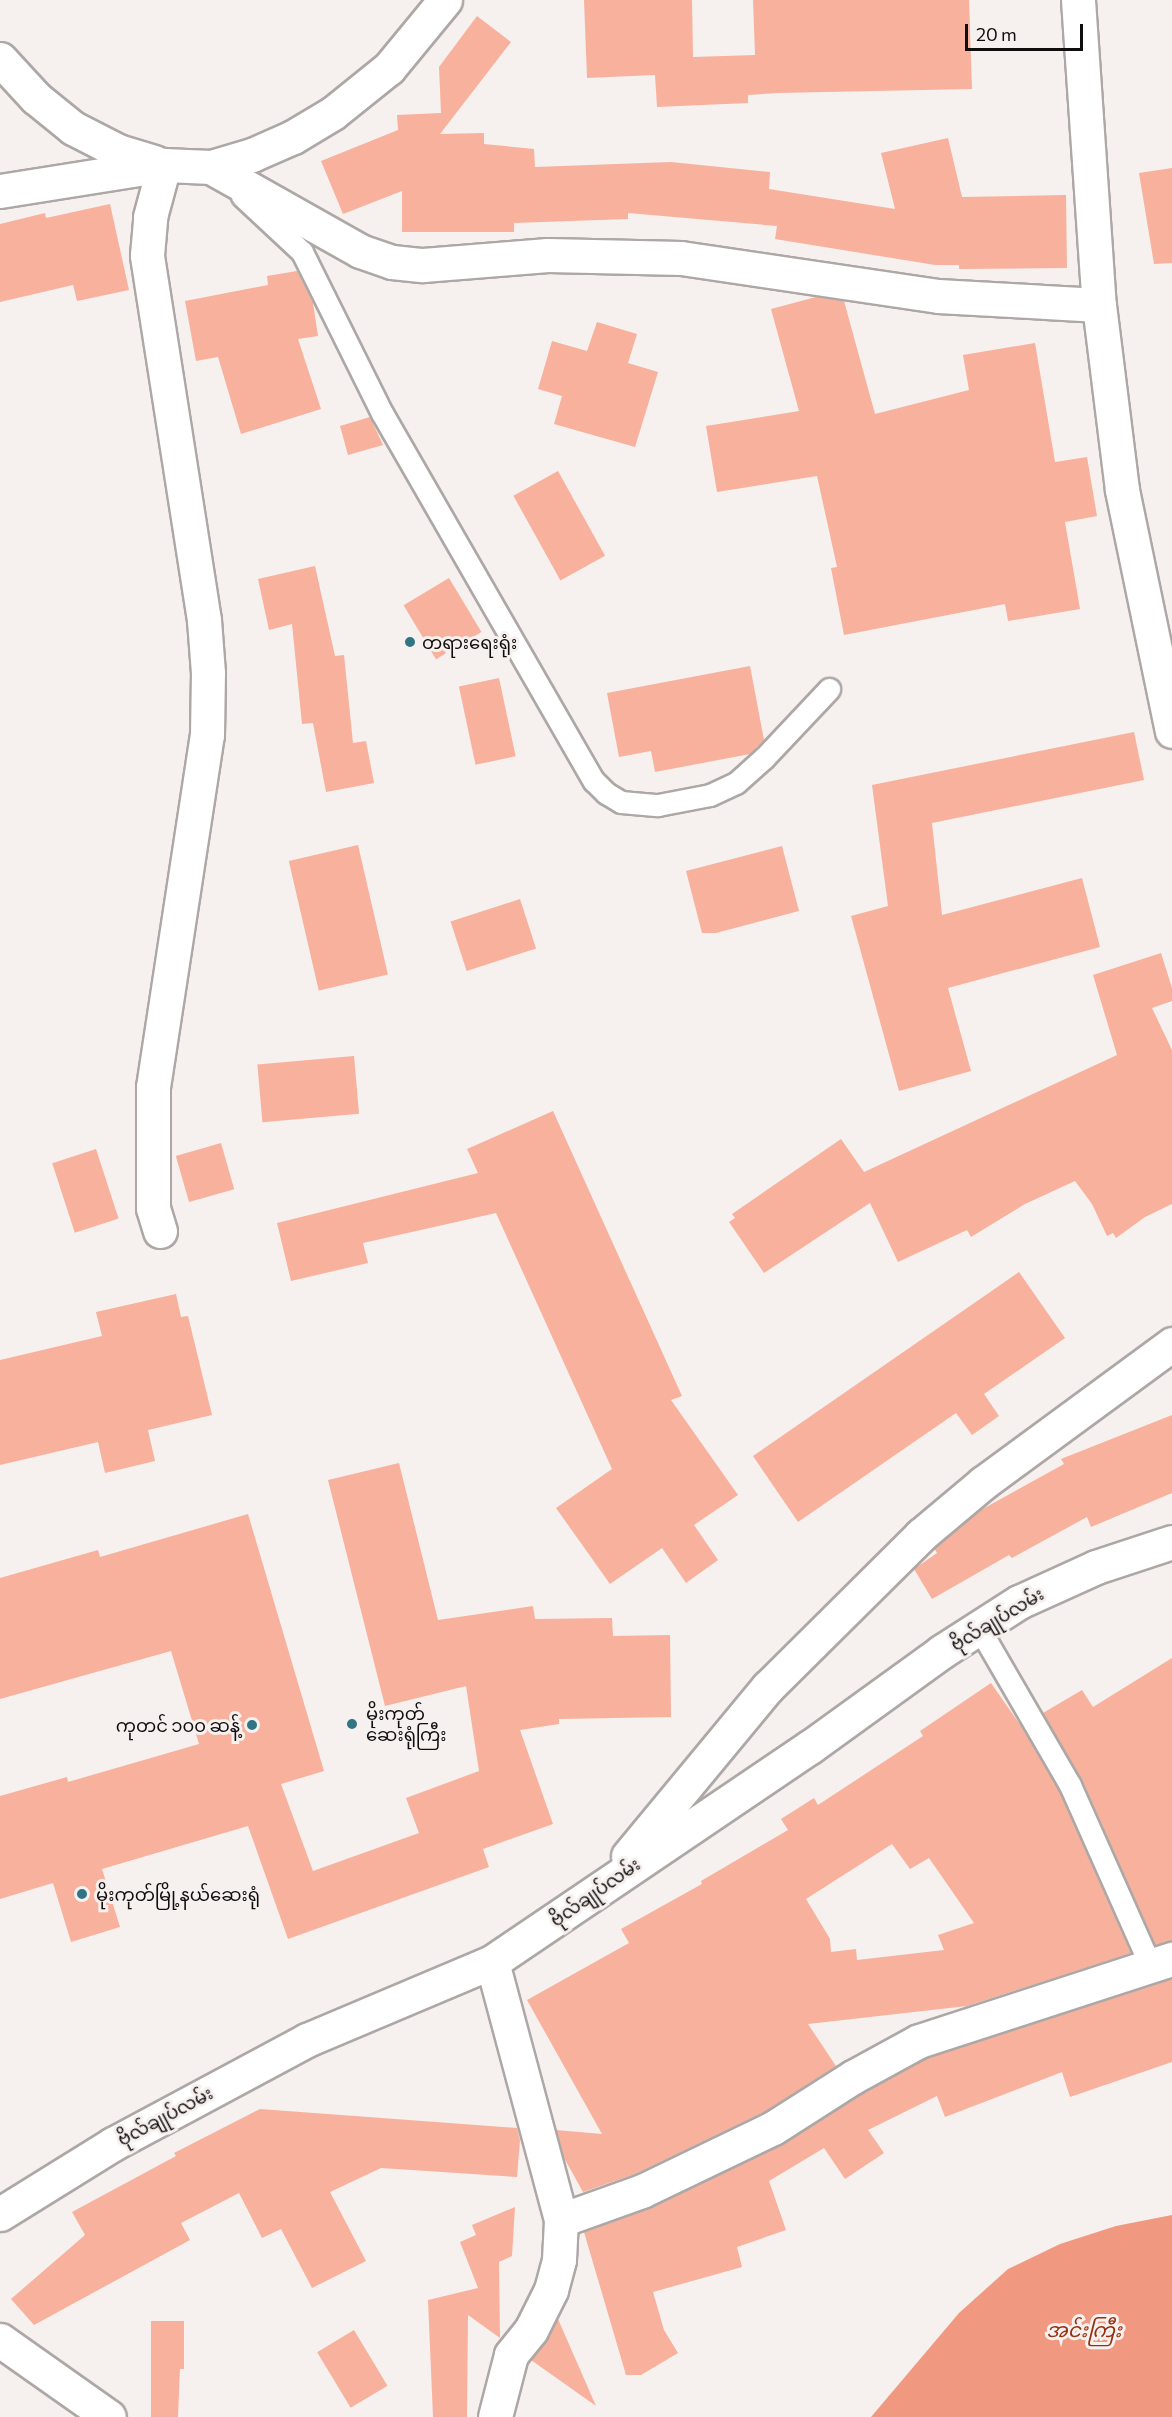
<!DOCTYPE html>
<html>
<head>
<meta charset="utf-8">
<style>
  body { margin:0 }
  #map { position:relative; width:1172px; height:2417px; overflow:hidden; background:#f6f0ee; font-family:Commissioner,"Noto Sans Myanmar",sans-serif }
  div>[style] { position:absolute }
  [style*='--x'] { left:calc(var(--x)*1px); top:calc(var(--y)*1px); width:calc(var(--w)*1px); rotate:calc(var(--a)*1deg) }
  .water>* { inset:0; background:#f09980 }
  .building>* { inset:0; background:#f8b19d; transform-origin:0 0 }
  .roads { filter:drop-shadow(2px 0 #ada7a6) drop-shadow(-2px 0 #ada7a6) drop-shadow(0 2px #ada7a6) drop-shadow(0 -2px #ada7a6) }
  .lane>* { height:21px; margin:-10.5px; padding:0 10.5px; transform-origin:10.5px; border-radius:10.5px; background:#fff }
  .street>* { height:33px; margin:-16.5px; padding:0 16.5px; transform-origin:16.5px; border-radius:16.5px; background:#fff }
  .secondary>* { height:33px; margin:-16.5px; padding:0 16.5px; transform-origin:16.5px; border-radius:16.5px; background:#fff }
  .primary>* { height:33px; margin:-16.5px; padding:0 16.5px; transform-origin:16.5px; border-radius:16.5px; background:#fff }
  .dots>* { width:16px; height:16px; translate:-50% -50%; box-sizing:border-box; border:3px solid #f6f0ee; border-radius:50% }
  span { translate:-50% -50%; white-space:nowrap; text-align:center; line-height:1.15; -webkit-text-stroke:6px #f6f0ee; paint-order:stroke }
  .poi-label { font-size:18px; color:#0f0d0d }
  .left { translate:0 -50%; text-align:left }
  .right { translate:-100% -50%; text-align:right }
  .street-label { font-size:18px; color:#0f0d0d }
  .water-label { font-size:20px; color:#953110; font-style:italic }
  .scale { position:absolute; left:965px; top:24px; width:118px; height:27px; box-sizing:border-box; border:3px solid #0f0d0d; border-top:0; padding-left:8px; font-size:18px; line-height:21px; white-space:nowrap; color:#0f0d0d; -webkit-text-stroke:4px #f6f0ee; paint-order:stroke }
</style>
</head>
<body>
<div id="map">
  <div class="water">
    <div style="clip-path:polygon(1172px 2215px,1172px 2417px,871px 2417px,959px 2313px,1008px 2269px,1060px 2244px,1116px 2226px)"></div>
  </div>
  <div class="building">
    <div style="clip-path:polygon(584px 0,692px 0,693px 57px,755px 55px,753px 0,969px 0,972px 89px,777px 93px,748px 95px,748px 103px,657px 107px,655px 75px,587px 78px)"></div>
    <div style="clip-path:polygon(477px 16px,511px 42px,440px 134px,484px 133px,484px 144px,534px 149px,535px 167px,671px 162px,770px 172px,769px 189px,895px 209px,881px 153px,948px 138px,962px 197px,1066px 195px,1067px 268px,959px 269px,959px 265px,935px 265px,775px 239px,777px 226px,628px 213px,628px 219px,514px 223px,514px 232px,402px 232px,402px 191px,343px 214px,321px 161px,398px 130px,397px 115px,441px 113px,439px 67px)"></div>
    <div style="clip-path:polygon(1172px 168px,1172px 263px,1154px 264px,1139px 173px)"></div>
    <div style="clip-path:polygon(110px 204px,129px 290px,77px 301px,73px 285px,0 302px,0 224px,45px 213px,46px 218px)"></div>
    <div style="clip-path:polygon(297px 271px,313px 303px,318px 336px,298px 339px,321px 409px,241px 434px,218px 357px,196px 361px,185px 301px,268px 285px,267px 276px)"></div>
    <div style="clip-path:polygon(816px 297px,844px 301px,875px 414px,969px 390px,963px 355px,1035px 343px,1055px 462px,1087px 457px,1097px 516px,1065px 522px,1080px 609px,1008px 621px,1005px 604px,844px 635px,831px 568px,837px 567px,817px 476px,717px 492px,706px 426px,799px 411px,771px 309px)"></div>
    <div style="clip-path:polygon(597px 322px,637px 334px,628px 363px,658px 372px,635px 447px,554px 424px,562px 396px,538px 389px,552px 341px,587px 351px)"></div>
    <div style="clip-path:polygon(370px 417px,383px 445px,348px 455px,340px 426px)"></div>
    <div style="left:558px;top:471px;width:97px;height:51px;rotate:61deg"></div>
    <div style="clip-path:polygon(315px 566px,335px 656px,344px 655px,353px 743px,366px 741px,374px 783px,326px 792px,313px 723px,302px 724px,292px 624px,269px 630px,258px 579px)"></div>
    <div style="left:449px;top:578px;width:63px;height:53px;rotate:59deg"></div>
    <div style="clip-path:polygon(750px 666px,764px 740px,750px 754px,655px 772px,651px 751px,619px 757px,607px 693px)"></div>
    <div style="left:499px;top:678px;width:80px;height:41px;rotate:78deg"></div>
    <div style="clip-path:polygon(1134px 732px,1144px 780px,932px 823px,942px 915px,1082px 878px,1100px 947px,948px 988px,971px 1071px,899px 1091px,851px 916px,888px 906px,872px 785px)"></div>
    <div style="left:358px;top:845px;width:133px;height:71px;rotate:77deg"></div>
    <div style="clip-path:polygon(782px 846px,799px 911px,716px 933px,702px 933px,686px 871px)"></div>
    <div style="left:520px;top:899px;width:52px;height:73px;rotate:72deg"></div>
    <div style="clip-path:polygon(1161px 953px,1172px 988px,1172px 1001px,1152px 1008px,1172px 1050px,1172px 1204px,1145px 1217px,1116px 1238px,1113px 1233px,1107px 1236px,1092px 1204px,1075px 1181px,1025px 1204px,971px 1237px,967px 1230px,898px 1262px,870px 1203px,764px 1273px,729px 1222px,735px 1218px,732px 1214px,841px 1139px,864px 1172px,1117px 1055px,1093px 975px)"></div>
    <div style="left:354px;top:1056px;width:58px;height:97px;rotate:85deg"></div>
    <div style="clip-path:polygon(553px 1111px,682px 1396px,671px 1400px,738px 1495px,694px 1525px,718px 1560px,686px 1583px,662px 1548px,610px 1584px,556px 1508px,612px 1469px,496px 1213px,363px 1243px,368px 1263px,291px 1281px,277px 1223px,478px 1173px,467px 1149px)"></div>
    <div style="left:221px;top:1143px;width:48px;height:47px;rotate:74deg"></div>
    <div style="left:96px;top:1149px;width:73px;height:46px;rotate:72deg"></div>
    <div style="clip-path:polygon(1019px 1272px,1065px 1338px,984px 1394px,999px 1416px,972px 1435px,956px 1413px,798px 1522px,753px 1456px)"></div>
    <div style="clip-path:polygon(176px 1294px,181px 1317px,188px 1316px,212px 1415px,148px 1430px,155px 1461px,105px 1473px,98px 1442px,0 1465px,0 1360px,102px 1336px,96px 1312px)"></div>
    <div style="clip-path:polygon(1172px 1415px,1172px 1493px,1091px 1527px,1087px 1517px,1012px 1558px,1009px 1555px,932px 1599px,914px 1569px,937px 1553px,934px 1548px,979px 1511px,1064px 1464px,1061px 1459px)"></div>
    <div style="clip-path:polygon(399px 1463px,438px 1620px,533px 1606px,535px 1619px,612px 1618px,613px 1636px,670px 1635px,671px 1717px,559px 1719px,559px 1724px,520px 1730px,553px 1824px,483px 1849px,489px 1867px,288px 1939px,248px 1826px,102px 1869px,120px 1927px,71px 1942px,53px 1883px,0 1899px,0 1796px,67px 1777px,68px 1782px,199px 1744px,171px 1651px,0 1699px,0 1578px,98px 1550px,100px 1557px,248px 1514px,324px 1771px,281px 1784px,313px 1871px,419px 1833px,406px 1798px,479px 1771px,466px 1686px,385px 1706px,328px 1480px)"></div>
    <div style="clip-path:polygon(1172px 1658px,1172px 1941px,1155px 1945px,1082px 1780px,1043px 1713px,1082px 1690px,1093px 1707px)"></div>
    <div style="clip-path:polygon(evenodd,991px 1683px,1021px 1726px,1059px 1791px,1131px 1953px,967px 2006px,808px 2024px,836px 2066px,764px 2112px,635px 2174px,583px 2192px,563px 2156px,556px 2130px,602px 2134px,527px 2000px,629px 1943px,621px 1929px,702px 1884px,701px 1881px,788px 1830px,781px 1819px,814px 1798px,818px 1805px,923px 1736px,920px 1731px,991px 1683px,892px 1844px,910px 1869px,929px 1858px,974px 1923px,938px 1935px,944px 1950px,857px 1960px,856px 1949px,831px 1952px,830px 1939px,806px 1899px,892px 1844px)"></div>
    <div style="clip-path:polygon(1172px 1979px,1172px 2062px,1070px 2097px,1062px 2072px,945px 2117px,937px 2096px,868px 2130px,884px 2153px,845px 2179px,824px 2148px,769px 2181px,786px 2230px,737px 2247px,742px 2267px,653px 2292px,664px 2330px,678px 2353px,641px 2375px,626px 2375px,584px 2232px,650px 2208px,781px 2145px,863px 2093px,926px 2058px)"></div>
    <div style="clip-path:polygon(260px 2109px,517px 2128px,520px 2140px,517px 2177px,381px 2168px,330px 2192px,366px 2261px,312px 2288px,281px 2229px,262px 2238px,239px 2193px,181px 2223px,190px 2240px,34px 2325px,11px 2299px,85px 2235px,72px 2212px,176px 2156px,174px 2153px)"></div>
    <div style="clip-path:polygon(515px 2207px,512px 2256px,499px 2262px,500px 2338px,468px 2315px,467px 2417px,433px 2417px,428px 2300px,478px 2288px,460px 2242px,476px 2235px,472px 2225px)"></div>
    <div style="clip-path:polygon(558px 2319px,596px 2406px,531px 2360px,546px 2342px)"></div>
    <div style="clip-path:polygon(151px 2321px,184px 2321px,184px 2369px,180px 2369px,178px 2417px,151px 2417px)"></div>
    <div style="left:354px;top:2330px;width:65px;height:43px;rotate:59deg"></div>
  </div>
  <div class="roads">
    <div class="lane">
      <div style="--x:242;--y:196;--w:82;--a:43"></div>
      <div style="--x:302;--y:252;--w:180;--a:63.6"></div>
      <div style="--x:382;--y:413;--w:425;--a:60.1"></div>
      <div style="--x:594;--y:781;--w:17;--a:45"></div>
      <div style="--x:606;--y:793;--w:17;--a:31"></div>
      <div style="--x:621;--y:802;--w:37;--a:5"></div>
      <div style="--x:658;--y:805;--w:53;--a:-10.9"></div>
      <div style="--x:710;--y:795;--w:29;--a:-25"></div>
      <div style="--x:736;--y:783;--w:38;--a:-42"></div>
      <div style="--x:764;--y:758;--w:95;--a:-46.7"></div>
      <div style="--x:979;--y:1628;--w:181;--a:59.9"></div>
      <div style="--x:1070;--y:1785;--w:199;--a:66"></div>
    </div>
    <div class="street">
      <div style="--x:1078;--y:0;--w:306;--a:86.1"></div>
      <div style="--x:1099;--y:305;--w:186;--a:82.9"></div>
      <div style="--x:1122;--y:490;--w:246;--a:78.3"></div>
      <div style="--x:211;--y:167;--w:171;--a:29.4"></div>
      <div style="--x:360;--y:251;--w:34;--a:19"></div>
      <div style="--x:392;--y:262;--w:31;--a:6"></div>
      <div style="--x:423;--y:265;--w:125;--a:-4.6"></div>
      <div style="--x:548;--y:255;--w:133;--a:1.3"></div>
      <div style="--x:681;--y:258;--w:260;--a:8.4"></div>
      <div style="--x:938;--y:296;--w:161;--a:3.2"></div>
      <div style="--x:160;--y:1231;--w:24;--a:-107"></div>
      <div style="--x:153;--y:1208;--w:121;--a:-90"></div>
      <div style="--x:153;--y:1087;--w:356;--a:-81.3"></div>
      <div style="--x:207;--y:735;--w:62;--a:-89.1"></div>
      <div style="--x:208;--y:673;--w:53;--a:-94.3"></div>
      <div style="--x:204;--y:620;--w:369;--a:-98.9"></div>
      <div style="--x:147;--y:255;--w:38;--a:-85"></div>
      <div style="--x:150;--y:217;--w:54;--a:-74.9"></div>
      <div style="--x:492;--y:1962;--w:267;--a:75"></div>
      <div style="--x:561;--y:2220;--w:40;--a:92.9"></div>
      <div style="--x:559;--y:2260;--w:31;--a:105"></div>
      <div style="--x:551;--y:2290;--w:45;--a:116.6"></div>
      <div style="--x:531;--y:2330;--w:32;--a:129"></div>
      <div style="--x:511;--y:2355;--w:64;--a:104.5"></div>
      <div style="--x:561;--y:2220;--w:86;--a:-19.7"></div>
      <div style="--x:642;--y:2191;--w:145;--a:-25.7"></div>
      <div style="--x:773;--y:2128;--w:95;--a:-32.5"></div>
      <div style="--x:853;--y:2077;--w:75;--a:-28.6"></div>
      <div style="--x:919;--y:2041;--w:266;--a:-18"></div>
    </div>
    <div class="secondary">
      <div style="--x:0;--y:59;--w:53;--a:47.3"></div>
      <div style="--x:36;--y:98;--w:48;--a:39"></div>
      <div style="--x:73;--y:128;--w:51;--a:27.1"></div>
      <div style="--x:118;--y:151;--w:38;--a:17"></div>
      <div style="--x:0;--y:191;--w:166;--a:-9"></div>
      <div style="--x:164;--y:165;--w:47;--a:2.4"></div>
      <div style="--x:211;--y:167;--w:43;--a:-16.3"></div>
      <div style="--x:252;--y:155;--w:45;--a:-23.7"></div>
      <div style="--x:293;--y:137;--w:47;--a:-31"></div>
      <div style="--x:333;--y:113;--w:72;--a:-38.8"></div>
      <div style="--x:389;--y:68;--w:88;--a:-50.5"></div>
      <div style="--x:628;--y:1856;--w:219;--a:-50.4"></div>
      <div style="--x:768;--y:1687;--w:216;--a:-44.8"></div>
      <div style="--x:921;--y:1535;--w:81;--a:-40"></div>
      <div style="--x:983;--y:1483;--w:235;--a:-36.3"></div>
      <div style="--x:0;--y:2214;--w:133;--a:-31.8"></div>
      <div style="--x:113;--y:2144;--w:220;--a:-28.2"></div>
      <div style="--x:307;--y:2040;--w:201;--a:-22.9"></div>
      <div style="--x:492;--y:1962;--w:384;--a:-34.1"></div>
      <div style="--x:810;--y:1747;--w:162;--a:-35.9"></div>
      <div style="--x:941;--y:1652;--w:93;--a:-32.7"></div>
      <div style="--x:1019;--y:1602;--w:85;--a:-24.4"></div>
      <div style="--x:1096;--y:1567;--w:80;--a:-18.2"></div>
    </div>
    <div class="primary">
      <div style="--x:0;--y:2340;--w:133;--a:35.2"></div>
    </div>
  </div>
  <div class="dots">
    <div style="left:410px;top:642px;background:#317485"></div>
    <div style="left:352px;top:1724px;background:#317485"></div>
    <div style="left:252px;top:1725px;background:#317485"></div>
    <div style="left:82px;top:1894px;background:#317485"></div>
  </div>
  <div class="poi-label">
    <span class="left" style="left:422px;top:642px">တရားရေးရုံး</span>
    <span class="left" style="left:366px;top:1724px">မိုးကုတ်‌<br>‌ဆေးရုံကြီး</span>
    <span class="right" style="left:240px;top:1725px">ကုတင် ၁၀၀ ဆန့်</span>
    <span class="left" style="left:96px;top:1894px">မိုးကုတ်မြို့နယ်ဆေးရုံ</span>
  </div>
  <div class="street-label">
    <span style="left:997px;top:1619px;rotate:-31deg">ဗိုလ်‌ချုပ်‌လမ်း</span>
    <span style="left:595px;top:1892px;rotate:-35deg">ဗိုလ်‌ချုပ်‌လမ်း</span>
    <span style="left:165px;top:2116px;rotate:-28deg">ဗိုလ်‌ချုပ်‌လမ်း</span>
  </div>
  <div class="water-label">
    <span style="left:1084px;top:2329px">အင်းကြီး</span>
  </div>
  <div class="scale">20 m</div>
</div>
</body>
</html>
